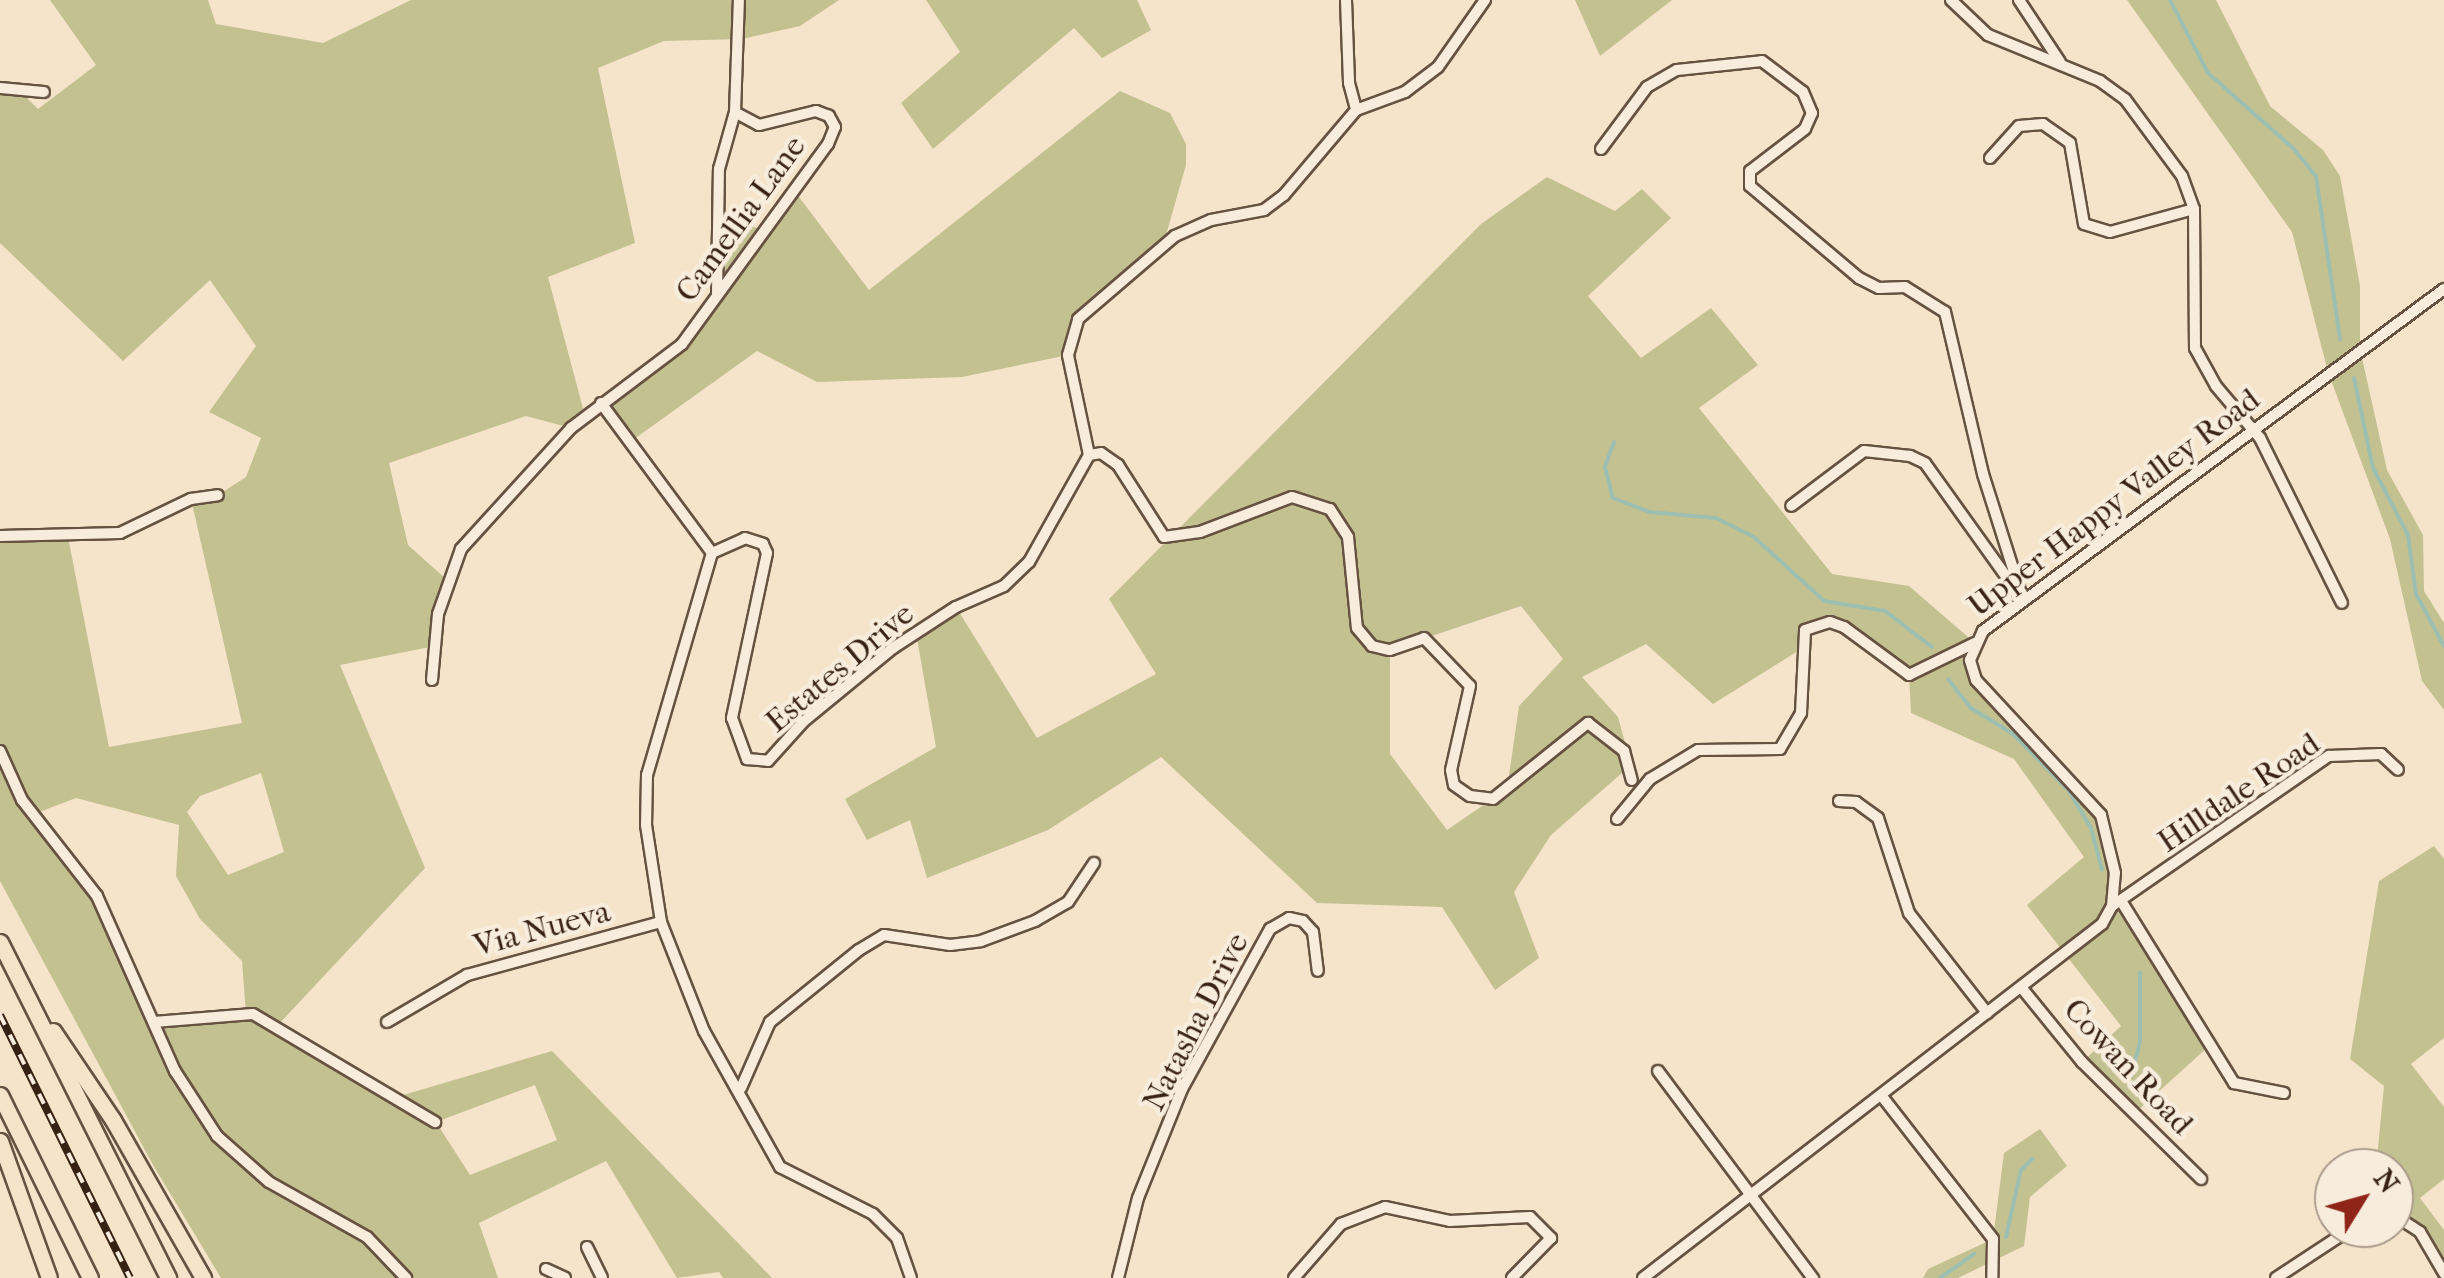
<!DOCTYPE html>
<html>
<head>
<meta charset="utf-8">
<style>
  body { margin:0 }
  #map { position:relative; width:2444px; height:1278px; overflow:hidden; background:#f5e3ca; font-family:"IM FELL French Canon",serif }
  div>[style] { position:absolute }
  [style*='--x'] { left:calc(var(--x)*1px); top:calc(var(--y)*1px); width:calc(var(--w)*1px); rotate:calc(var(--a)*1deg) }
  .green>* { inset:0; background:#c4c191 }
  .stream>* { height:4px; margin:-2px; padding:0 2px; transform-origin:2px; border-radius:2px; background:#9dbfb1 }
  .roads { filter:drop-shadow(2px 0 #665241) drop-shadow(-2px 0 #665241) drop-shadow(0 2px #665241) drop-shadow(0 -2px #665241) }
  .minor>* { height:10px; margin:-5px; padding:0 5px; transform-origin:5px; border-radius:5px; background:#f8eddd }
  .highway>* { height:15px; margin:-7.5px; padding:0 7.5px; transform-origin:7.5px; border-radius:7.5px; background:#f5e3ca }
  .rail>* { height:8px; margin-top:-4px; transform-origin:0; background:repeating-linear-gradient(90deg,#f8eddd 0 11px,#372113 0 22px); box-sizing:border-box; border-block:2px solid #372113 }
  span { translate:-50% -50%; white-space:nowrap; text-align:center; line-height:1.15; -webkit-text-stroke:9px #f8eddd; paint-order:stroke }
  .street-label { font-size:32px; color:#372113 }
  .north { position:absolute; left:2314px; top:1148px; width:100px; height:100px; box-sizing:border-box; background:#f8eddd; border:2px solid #ab9b8c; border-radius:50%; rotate:53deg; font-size:28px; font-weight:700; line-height:40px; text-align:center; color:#372113 }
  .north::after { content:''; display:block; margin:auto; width:35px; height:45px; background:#8f2418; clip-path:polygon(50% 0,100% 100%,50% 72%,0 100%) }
</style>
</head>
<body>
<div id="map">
  <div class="green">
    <div style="clip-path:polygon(evenodd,50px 0,208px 0,216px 24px,323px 43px,411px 0,839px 0,800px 26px,742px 39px,664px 41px,598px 68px,635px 243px,548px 277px,585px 416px,571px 428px,526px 416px,389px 463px,408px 545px,446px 579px,435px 646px,340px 665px,425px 868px,277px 1026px,400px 1096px,552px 1051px,772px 1278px,723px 1278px,719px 1272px,677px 1278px,606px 1161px,479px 1223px,498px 1278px,221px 1278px,153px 1165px,0 881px,0 536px,67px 532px,109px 747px,242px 723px,191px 499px,218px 495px,246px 477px,261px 438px,209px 412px,256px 346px,210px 280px,123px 361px,0 243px,0 88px,16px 87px,38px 109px,96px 65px,50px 0,261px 773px,284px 852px,228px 875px,187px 812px,200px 796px,261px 773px,50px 0,76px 798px,179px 825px,176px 876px,200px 919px,242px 961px,246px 1014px,154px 1021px,124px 951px,69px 858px,34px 814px,76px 798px,50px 0,535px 1085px,557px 1140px,470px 1175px,436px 1122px,535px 1085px)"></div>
    <div style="clip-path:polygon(926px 0,1137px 0,1151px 30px,1102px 58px,1074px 28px,933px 149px,901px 103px,960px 52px)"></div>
    <div style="clip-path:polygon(1575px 0,1672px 0,1600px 56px)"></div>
    <div style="clip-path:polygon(2127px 0,2216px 0,2270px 106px,2323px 150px,2340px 176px,2360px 286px,2360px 349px,2387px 470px,2423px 535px,2424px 591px,2444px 623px,2444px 710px,2422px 681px,2390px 539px,2328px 372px,2292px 232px)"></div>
    <div style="clip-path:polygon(1120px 91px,1170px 113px,1186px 144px,1186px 165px,1162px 249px,1078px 319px,1068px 355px,962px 377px,817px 382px,757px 351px,630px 442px,601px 403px,682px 344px,717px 295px,712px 211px,762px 230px,793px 189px,869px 290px)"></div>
    <div style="clip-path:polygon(evenodd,1547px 177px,1615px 211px,1642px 189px,1671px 218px,1588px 296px,1641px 358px,1711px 308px,1758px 365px,1699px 408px,1832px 574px,1909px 586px,1975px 643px,1970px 660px,1976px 680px,2093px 801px,2123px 904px,2209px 1046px,2134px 1114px,2082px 1062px,2121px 1026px,2027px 905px,2084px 857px,2014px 759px,1911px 713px,1909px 675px,1844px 627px,1813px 627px,1801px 649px,1713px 704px,1646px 644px,1582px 677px,1618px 717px,1631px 765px,1551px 835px,1514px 892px,1539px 958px,1495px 990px,1442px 907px,1317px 903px,1161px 757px,1048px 830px,927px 878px,910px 820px,867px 840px,845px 799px,936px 747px,916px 633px,956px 607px,1037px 738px,1156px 674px,1109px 599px,1481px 224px,1547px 177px,1521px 606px,1563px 659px,1519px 706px,1507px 789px,1447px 830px,1390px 754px,1390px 650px,1521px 606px)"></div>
    <div style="clip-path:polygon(2434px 846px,2444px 859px,2444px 1038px,2411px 1064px,2444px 1107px,2444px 1179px,2420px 1198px,2444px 1230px,2444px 1273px,2420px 1232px,2394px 1215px,2394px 1168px,2376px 1168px,2384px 1086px,2350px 1059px,2379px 881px)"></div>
    <div style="clip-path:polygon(2040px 1129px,2067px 1166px,2030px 1197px,2024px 1246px,1958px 1278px,1923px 1278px,1928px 1269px,1993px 1239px,2004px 1153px)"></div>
  </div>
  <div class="stream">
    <div style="--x:2170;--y:0;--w:82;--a:62.5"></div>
    <div style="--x:2208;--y:73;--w:115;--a:41.5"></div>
    <div style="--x:2294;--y:149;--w:35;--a:51"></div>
    <div style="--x:2316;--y:176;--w:165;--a:81.6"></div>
    <div style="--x:2354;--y:378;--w:92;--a:78.1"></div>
    <div style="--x:2373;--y:468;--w:76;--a:62.4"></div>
    <div style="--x:2408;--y:535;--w:60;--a:82.3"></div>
    <div style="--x:2416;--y:594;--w:59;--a:61.7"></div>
    <div style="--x:1614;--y:442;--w:27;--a:110"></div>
    <div style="--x:1605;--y:467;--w:32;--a:76"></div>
    <div style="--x:1613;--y:498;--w:39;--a:21"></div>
    <div style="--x:1649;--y:512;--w:67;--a:5.1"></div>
    <div style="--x:1716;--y:518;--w:42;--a:26.6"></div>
    <div style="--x:1754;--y:537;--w:95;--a:42.4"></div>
    <div style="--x:1824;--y:601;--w:62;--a:9.3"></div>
    <div style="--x:1885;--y:611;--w:59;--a:37.5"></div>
    <div style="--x:1948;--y:679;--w:37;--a:52"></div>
    <div style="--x:1971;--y:708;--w:49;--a:31.8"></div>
    <div style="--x:2013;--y:734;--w:80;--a:45.5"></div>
    <div style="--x:2069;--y:791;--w:43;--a:59.3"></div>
    <div style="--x:2091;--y:828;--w:43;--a:75.3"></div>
    <div style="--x:2131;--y:1076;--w:35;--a:-75"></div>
    <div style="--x:2140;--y:1042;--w:69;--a:-90"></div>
    <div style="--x:2006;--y:1237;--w:69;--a:-77.4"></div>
    <div style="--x:2021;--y:1170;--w:16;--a:-45"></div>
    <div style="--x:1940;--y:1278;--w:42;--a:-35.2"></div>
  </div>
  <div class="roads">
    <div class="minor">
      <div style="--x:1346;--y:0;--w:83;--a:87.9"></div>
      <div style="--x:1349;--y:83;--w:28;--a:75"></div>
      <div style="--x:1951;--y:0;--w:51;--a:43.4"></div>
      <div style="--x:1988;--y:35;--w:121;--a:22.3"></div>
      <div style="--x:2100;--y:81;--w:31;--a:36"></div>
      <div style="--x:2125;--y:99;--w:96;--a:53.5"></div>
      <div style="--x:2182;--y:176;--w:35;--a:70"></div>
      <div style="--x:2194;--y:209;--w:139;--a:89.6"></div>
      <div style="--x:2195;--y:348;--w:43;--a:61.1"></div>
      <div style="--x:2216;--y:386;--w:68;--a:49.8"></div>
      <div style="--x:2260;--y:438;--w:184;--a:63.6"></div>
      <div style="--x:2019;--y:0;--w:74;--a:56.5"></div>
      <div style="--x:0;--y:88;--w:44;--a:5.2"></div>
      <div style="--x:1356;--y:110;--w:52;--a:-20.2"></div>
      <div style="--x:1405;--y:92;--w:41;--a:-37.1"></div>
      <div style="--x:1438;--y:67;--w:82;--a:-55"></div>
      <div style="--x:1601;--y:149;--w:77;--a:-53.4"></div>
      <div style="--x:1647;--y:87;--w:34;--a:-30"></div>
      <div style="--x:1677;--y:70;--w:85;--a:-6"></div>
      <div style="--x:1762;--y:61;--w:51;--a:37.1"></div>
      <div style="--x:1803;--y:92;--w:23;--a:67"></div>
      <div style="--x:1812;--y:113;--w:17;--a:114"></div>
      <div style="--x:1805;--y:129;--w:69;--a:142.6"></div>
      <div style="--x:1750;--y:171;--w:15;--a:90"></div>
      <div style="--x:1750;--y:186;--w:143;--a:40.2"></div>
      <div style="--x:1859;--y:278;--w:22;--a:27"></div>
      <div style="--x:1879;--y:288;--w:26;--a:-2"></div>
      <div style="--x:1905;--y:287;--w:47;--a:32"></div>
      <div style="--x:1945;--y:312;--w:166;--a:76.8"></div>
      <div style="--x:1983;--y:474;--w:132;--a:72.4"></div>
      <div style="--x:2023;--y:600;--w:168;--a:-125.6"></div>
      <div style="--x:1925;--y:463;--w:17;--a:-155"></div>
      <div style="--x:1910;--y:456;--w:46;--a:-173.8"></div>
      <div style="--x:1864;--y:451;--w:91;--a:143"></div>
      <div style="--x:1990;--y:158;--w:43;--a:-47.8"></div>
      <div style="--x:2019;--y:126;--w:24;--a:-5"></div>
      <div style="--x:2043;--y:124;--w:33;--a:35"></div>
      <div style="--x:2070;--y:143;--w:82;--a:80.2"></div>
      <div style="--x:2084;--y:224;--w:27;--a:17"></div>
      <div style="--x:2110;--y:232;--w:87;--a:-15.3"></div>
      <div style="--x:717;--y:293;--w:124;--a:-89.1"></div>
      <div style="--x:719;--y:169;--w:59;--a:-74.3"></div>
      <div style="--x:601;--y:403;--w:187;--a:53.5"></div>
      <div style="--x:712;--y:553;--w:231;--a:106.3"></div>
      <div style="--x:647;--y:775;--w:50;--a:91.1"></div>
      <div style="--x:646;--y:825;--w:98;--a:81.2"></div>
      <div style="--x:661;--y:922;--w:117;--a:68.5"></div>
      <div style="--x:704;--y:1031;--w:156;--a:60.8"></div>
      <div style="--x:780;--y:1167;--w:104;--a:26.8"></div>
      <div style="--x:873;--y:1214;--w:34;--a:45"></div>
      <div style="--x:897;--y:1238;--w:42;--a:70.7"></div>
      <div style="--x:1089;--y:455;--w:12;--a:-9"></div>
      <div style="--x:1101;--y:453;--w:21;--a:35"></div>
      <div style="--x:1118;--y:465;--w:85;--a:57.4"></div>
      <div style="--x:1164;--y:537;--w:36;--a:-8"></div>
      <div style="--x:1200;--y:532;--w:98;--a:-20.8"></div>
      <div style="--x:1292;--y:497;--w:40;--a:18"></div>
      <div style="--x:1330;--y:509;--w:33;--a:57"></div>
      <div style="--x:1348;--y:537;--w:91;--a:84.4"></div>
      <div style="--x:1357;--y:628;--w:23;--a:50"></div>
      <div style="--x:1372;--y:646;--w:18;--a:13"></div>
      <div style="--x:1390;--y:650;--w:36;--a:-19"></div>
      <div style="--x:1424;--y:638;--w:66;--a:46.2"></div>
      <div style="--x:1470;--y:686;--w:86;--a:102.7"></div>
      <div style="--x:1451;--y:770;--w:15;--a:79"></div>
      <div style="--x:1454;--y:785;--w:19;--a:35"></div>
      <div style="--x:1470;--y:796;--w:23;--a:7"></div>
      <div style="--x:1493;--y:799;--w:122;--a:-38.7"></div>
      <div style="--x:1588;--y:723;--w:46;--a:37.9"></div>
      <div style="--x:1624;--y:751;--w:30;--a:75"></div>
      <div style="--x:0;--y:536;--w:120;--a:-1.4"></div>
      <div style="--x:120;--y:533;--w:79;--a:-25.6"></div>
      <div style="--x:191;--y:499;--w:27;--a:-8"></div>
      <div style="--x:712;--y:553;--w:36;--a:-24"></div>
      <div style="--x:745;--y:538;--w:19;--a:18"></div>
      <div style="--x:763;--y:544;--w:10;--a:66"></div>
      <div style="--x:767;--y:553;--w:169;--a:102"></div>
      <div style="--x:732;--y:718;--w:44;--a:69.9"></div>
      <div style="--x:747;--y:759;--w:21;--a:5"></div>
      <div style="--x:768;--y:761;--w:52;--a:-48.1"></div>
      <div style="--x:803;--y:722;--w:117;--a:-39.4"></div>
      <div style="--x:893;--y:648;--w:75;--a:-33.1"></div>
      <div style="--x:956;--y:607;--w:52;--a:-23.6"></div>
      <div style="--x:1004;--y:586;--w:35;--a:-44"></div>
      <div style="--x:1029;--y:562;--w:123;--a:-60.7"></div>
      <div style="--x:1089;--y:455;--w:102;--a:-101.9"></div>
      <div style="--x:1068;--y:355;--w:37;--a:-74"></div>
      <div style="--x:1078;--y:319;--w:128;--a:-40.6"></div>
      <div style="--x:1175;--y:236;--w:39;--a:-24"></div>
      <div style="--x:1211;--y:220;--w:54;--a:-10.7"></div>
      <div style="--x:1264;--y:210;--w:25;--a:-37"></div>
      <div style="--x:1284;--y:195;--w:111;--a:-49.7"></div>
      <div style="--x:432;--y:680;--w:66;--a:-84.8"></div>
      <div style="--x:438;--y:614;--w:69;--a:-70.5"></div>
      <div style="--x:461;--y:549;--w:164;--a:-47.7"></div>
      <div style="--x:571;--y:428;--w:139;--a:-37.1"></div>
      <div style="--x:682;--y:344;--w:248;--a:-53.9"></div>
      <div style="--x:828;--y:144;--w:18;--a:-68"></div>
      <div style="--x:835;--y:127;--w:13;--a:-119"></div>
      <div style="--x:829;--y:116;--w:14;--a:-159"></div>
      <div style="--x:816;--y:111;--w:59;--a:166.2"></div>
      <div style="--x:759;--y:125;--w:27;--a:-152"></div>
      <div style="--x:735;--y:112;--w:112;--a:-88"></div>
      <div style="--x:0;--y:751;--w:54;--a:65.8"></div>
      <div style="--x:22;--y:800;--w:122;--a:52"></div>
      <div style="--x:97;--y:896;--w:192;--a:66"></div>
      <div style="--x:175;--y:1071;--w:77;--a:57.1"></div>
      <div style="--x:217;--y:1136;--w:69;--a:41.5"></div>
      <div style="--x:269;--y:1182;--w:112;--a:29.3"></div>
      <div style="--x:367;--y:1237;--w:57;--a:46.4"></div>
      <div style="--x:1839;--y:801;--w:17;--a:3"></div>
      <div style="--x:1856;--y:802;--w:27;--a:36"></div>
      <div style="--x:1878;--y:818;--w:100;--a:71.9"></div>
      <div style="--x:1909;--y:913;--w:127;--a:52"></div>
      <div style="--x:1617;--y:819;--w:52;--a:-50.5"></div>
      <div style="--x:1650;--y:779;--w:56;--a:-31.1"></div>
      <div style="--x:1698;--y:750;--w:82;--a:-0.7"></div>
      <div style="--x:1780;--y:749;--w:42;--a:-59.7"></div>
      <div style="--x:1801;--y:713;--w:83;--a:-87.2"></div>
      <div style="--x:1805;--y:630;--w:26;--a:-18"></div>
      <div style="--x:1830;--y:622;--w:15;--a:20"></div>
      <div style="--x:1844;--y:627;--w:81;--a:36.4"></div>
      <div style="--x:1909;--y:675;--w:73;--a:-25.9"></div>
      <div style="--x:2123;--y:904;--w:211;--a:58.2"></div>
      <div style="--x:2234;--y:1083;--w:51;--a:11.3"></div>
      <div style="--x:2112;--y:906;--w:264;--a:-34.7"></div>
      <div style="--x:2329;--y:756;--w:52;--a:-2.2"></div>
      <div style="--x:2381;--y:754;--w:23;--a:43"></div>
      <div style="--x:2021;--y:987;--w:97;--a:50.9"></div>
      <div style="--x:2082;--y:1062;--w:167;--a:44.5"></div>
      <div style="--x:154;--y:1022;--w:99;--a:-4.6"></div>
      <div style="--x:253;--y:1014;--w:212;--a:30.7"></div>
      <div style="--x:387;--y:1022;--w:93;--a:-30.4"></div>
      <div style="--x:467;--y:975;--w:201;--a:-15.3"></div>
      <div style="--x:1658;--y:1071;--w:259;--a:53.2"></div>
      <div style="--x:741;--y:1088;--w:72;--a:-66.3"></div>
      <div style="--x:770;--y:1022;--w:114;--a:-39"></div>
      <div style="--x:859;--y:950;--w:29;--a:-31"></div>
      <div style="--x:884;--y:935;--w:67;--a:8.6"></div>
      <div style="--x:950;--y:945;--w:31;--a:-7"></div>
      <div style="--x:981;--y:941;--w:58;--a:-20.3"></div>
      <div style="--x:1035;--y:921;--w:38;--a:-30"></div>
      <div style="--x:1068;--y:902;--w:47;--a:-56.3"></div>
      <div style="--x:1881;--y:1095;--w:182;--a:52.1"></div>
      <div style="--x:1993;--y:1239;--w:39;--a:91"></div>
      <div style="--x:2394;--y:1215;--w:31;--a:33"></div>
      <div style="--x:2420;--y:1232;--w:48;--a:59.7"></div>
      <div style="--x:587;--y:1247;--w:34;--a:64"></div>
      <div style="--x:546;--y:1269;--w:21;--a:25"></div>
      <div style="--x:1118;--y:1278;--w:82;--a:-76"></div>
      <div style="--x:1138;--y:1198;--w:118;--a:-68"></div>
      <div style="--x:1182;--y:1089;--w:183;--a:-61.2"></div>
      <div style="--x:1270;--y:929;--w:22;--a:-30"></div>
      <div style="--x:1289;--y:918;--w:14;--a:12"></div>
      <div style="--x:1303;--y:921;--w:15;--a:48"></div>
      <div style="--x:1313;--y:932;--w:39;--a:83"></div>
      <div style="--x:1294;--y:1278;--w:72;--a:-49"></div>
      <div style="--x:1341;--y:1224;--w:47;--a:-21.1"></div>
      <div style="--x:1385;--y:1207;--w:66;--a:12.2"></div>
      <div style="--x:1450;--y:1221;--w:80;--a:-2.9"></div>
      <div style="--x:1530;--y:1217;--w:30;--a:45"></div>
      <div style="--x:1551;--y:1238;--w:56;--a:134.3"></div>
      <div style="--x:1643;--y:1278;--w:580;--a:-37.64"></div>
      <div style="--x:2102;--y:924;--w:21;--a:-61"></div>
      <div style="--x:2112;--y:906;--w:33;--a:-85"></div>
      <div style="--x:2115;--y:873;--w:60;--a:-103.6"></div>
      <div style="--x:2101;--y:815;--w:184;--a:-132.8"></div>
      <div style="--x:1976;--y:680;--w:21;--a:-107"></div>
      <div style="--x:1970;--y:660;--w:32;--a:-66"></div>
      <div style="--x:1983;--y:631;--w:574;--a:-36.57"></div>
      <div style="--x:2276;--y:1278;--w:91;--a:-33.3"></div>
    </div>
    <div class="highway">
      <div style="--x:0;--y:942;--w:376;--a:63.4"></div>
      <div style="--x:53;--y:1031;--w:107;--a:56"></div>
      <div style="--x:113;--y:1120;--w:182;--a:60.3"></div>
      <div style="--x:0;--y:1095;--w:204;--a:63.8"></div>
      <div style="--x:0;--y:1141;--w:145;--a:70.3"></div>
    </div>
  </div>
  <div class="rail">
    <div style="--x:0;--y:1015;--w:293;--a:63.7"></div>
  </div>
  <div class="street-label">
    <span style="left:741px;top:219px;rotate:-54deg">Camellia Lane</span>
    <span style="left:2114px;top:503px;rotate:-37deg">Upper Happy Valley Road</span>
    <span style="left:840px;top:668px;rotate:-40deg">Estates Drive</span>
    <span style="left:2239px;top:793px;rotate:-34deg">Hilldale Road</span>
    <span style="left:542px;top:929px;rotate:-15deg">Via Nueva</span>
    <span style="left:1196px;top:1022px;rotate:-63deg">Natasha Drive</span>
    <span style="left:2128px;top:1067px;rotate:47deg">Cowan Road</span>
  </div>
  <div class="north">N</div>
</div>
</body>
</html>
